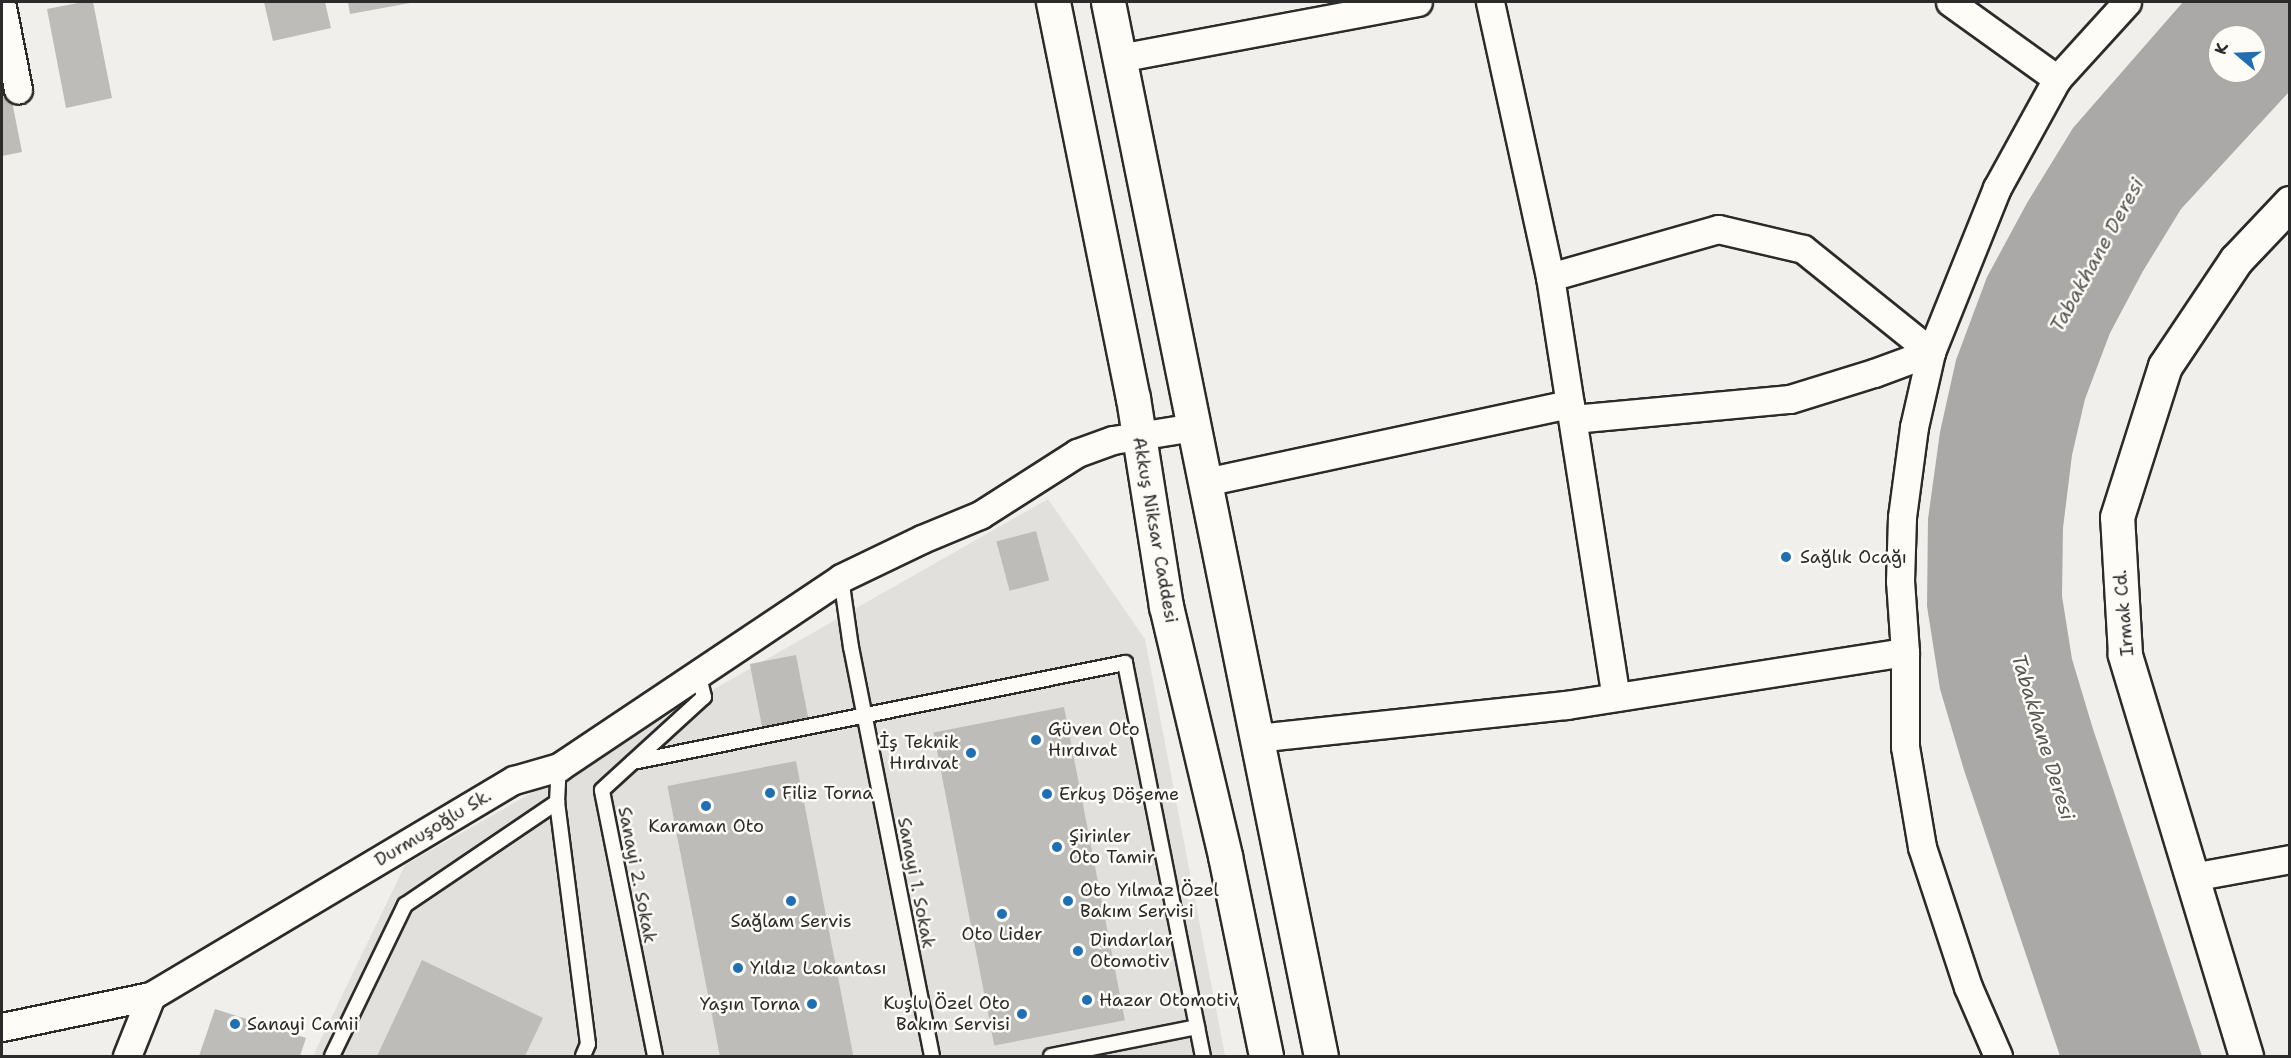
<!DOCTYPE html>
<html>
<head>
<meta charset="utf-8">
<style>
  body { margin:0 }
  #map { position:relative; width:2291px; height:1058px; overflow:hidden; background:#f0efeb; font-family:"Shantell Sans",sans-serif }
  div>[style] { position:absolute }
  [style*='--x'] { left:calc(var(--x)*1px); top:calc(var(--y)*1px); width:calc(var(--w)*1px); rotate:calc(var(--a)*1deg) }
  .built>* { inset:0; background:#e1e0dc }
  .water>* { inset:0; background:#aaa9a7 }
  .building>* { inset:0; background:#bdbcb8; transform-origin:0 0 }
  .roads { filter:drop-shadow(2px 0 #2b2b2b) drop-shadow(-2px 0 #2b2b2b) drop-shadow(0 2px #2b2b2b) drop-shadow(0 -2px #2b2b2b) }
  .lane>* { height:14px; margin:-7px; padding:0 7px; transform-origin:7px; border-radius:7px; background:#fdfcf7 }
  .street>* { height:27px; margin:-13.5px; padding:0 13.5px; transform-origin:13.5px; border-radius:13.5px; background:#fdfcf7 }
  .secondary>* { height:33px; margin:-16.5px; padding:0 16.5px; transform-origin:16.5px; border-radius:16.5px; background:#fdfcf7 }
  .primary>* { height:33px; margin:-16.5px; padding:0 16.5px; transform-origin:16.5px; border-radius:16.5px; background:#fdfcf7 }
  .dots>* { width:16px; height:16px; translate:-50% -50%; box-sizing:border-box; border:3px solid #fdfcf7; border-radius:50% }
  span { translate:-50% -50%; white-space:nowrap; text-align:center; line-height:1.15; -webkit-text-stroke:5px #fdfcf7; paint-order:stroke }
  .street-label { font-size:18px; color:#2b2b2b }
  .poi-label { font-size:18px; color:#2b2b2b }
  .left { translate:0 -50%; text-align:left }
  .right { translate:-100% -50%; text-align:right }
  .water-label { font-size:20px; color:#575756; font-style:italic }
  .frame { position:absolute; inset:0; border:3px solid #2b2b2b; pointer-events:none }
  .north { position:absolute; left:2207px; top:24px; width:60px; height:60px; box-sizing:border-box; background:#fdfcf7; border:2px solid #a9a8a5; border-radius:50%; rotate:289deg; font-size:16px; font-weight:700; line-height:24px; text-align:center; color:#2b2b2b }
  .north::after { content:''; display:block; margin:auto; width:21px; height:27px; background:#1f6fb2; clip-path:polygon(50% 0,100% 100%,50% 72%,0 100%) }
</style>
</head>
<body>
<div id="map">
  <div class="built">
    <div style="clip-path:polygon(1048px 499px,1145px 639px,1225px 1056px,313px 1056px,405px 865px)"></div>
  </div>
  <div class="water">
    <div style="clip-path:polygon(evenodd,2183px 2px,2289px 2px,2289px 92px,2181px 209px,2143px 271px,2110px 333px,2085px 399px,2072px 455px,2063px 528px,2062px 596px,2072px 659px,2093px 729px,2202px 1056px,2060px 1056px,1964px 770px,1940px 689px,1927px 606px,1928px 519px,1940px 432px,1956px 360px,1987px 277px,2027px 203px,2073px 128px,2183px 2px,2219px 36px,2255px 36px,2255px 72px,2219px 72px,2219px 36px)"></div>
  </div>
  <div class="building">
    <div style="clip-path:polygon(83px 2px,93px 2px,112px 98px,66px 108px,47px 9px)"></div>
    <div style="clip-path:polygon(264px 2px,325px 2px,331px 28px,273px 41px)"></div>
    <div style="clip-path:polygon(348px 2px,410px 2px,410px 3px,350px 14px)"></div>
    <div style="clip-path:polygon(2px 51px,22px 152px,2px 156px)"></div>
    <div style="left:1036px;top:531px;width:51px;height:41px;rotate:75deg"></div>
    <div style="left:796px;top:655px;width:66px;height:47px;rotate:79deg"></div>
    <div style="left:1064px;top:707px;width:319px;height:133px;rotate:79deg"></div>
    <div style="left:796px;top:761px;width:301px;height:131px;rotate:79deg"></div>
    <div style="clip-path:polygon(422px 960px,543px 1018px,525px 1056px,377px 1056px)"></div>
    <div style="clip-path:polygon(215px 1009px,306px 1038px,300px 1056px,199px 1056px)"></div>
  </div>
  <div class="roads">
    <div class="lane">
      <div style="--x:841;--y:578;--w:70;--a:81.8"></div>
      <div style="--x:851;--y:647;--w:417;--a:78.8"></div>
      <div style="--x:633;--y:762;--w:502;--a:-11.38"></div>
      <div style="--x:1125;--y:663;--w:401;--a:78.8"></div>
      <div style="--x:557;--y:802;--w:244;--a:82.7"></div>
      <div style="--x:588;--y:1044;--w:13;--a:113"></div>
      <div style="--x:332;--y:1056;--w:168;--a:-64.2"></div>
      <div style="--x:405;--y:905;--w:184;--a:-34.1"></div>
      <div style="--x:557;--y:802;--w:35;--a:-87"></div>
      <div style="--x:655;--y:1056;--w:271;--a:-101.3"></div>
      <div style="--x:602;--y:790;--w:138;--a:-42.4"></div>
      <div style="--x:704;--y:697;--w:25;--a:-104"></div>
      <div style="--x:1051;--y:1056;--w:149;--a:-11.2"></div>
    </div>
    <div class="street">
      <div style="--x:1490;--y:2;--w:281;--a:77.7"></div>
      <div style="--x:1550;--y:277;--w:425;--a:81.1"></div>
      <div style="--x:1950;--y:2;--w:132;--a:35.7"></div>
      <div style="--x:2;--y:7;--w:84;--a:79"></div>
      <div style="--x:1119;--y:58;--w:304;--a:-10.6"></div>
      <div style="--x:1550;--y:277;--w:175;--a:-15.9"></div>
      <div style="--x:1718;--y:229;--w:87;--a:13.2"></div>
      <div style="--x:1803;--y:249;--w:164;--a:38.8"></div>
      <div style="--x:1573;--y:419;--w:218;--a:-5.3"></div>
      <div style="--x:1790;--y:399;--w:88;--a:-17.2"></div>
      <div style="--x:1874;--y:373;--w:61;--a:-20.2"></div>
      <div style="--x:1205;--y:482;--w:373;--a:-12.1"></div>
      <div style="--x:1257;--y:738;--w:311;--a:-6.1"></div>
      <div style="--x:1566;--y:705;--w:343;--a:-8.9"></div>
      <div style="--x:2192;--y:877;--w:100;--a:-10.4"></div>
      <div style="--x:2;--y:1027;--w:152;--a:-11.8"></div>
      <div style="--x:151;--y:996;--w:422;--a:-30.8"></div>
      <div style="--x:514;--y:780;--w:47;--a:-16.1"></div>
      <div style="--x:559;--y:767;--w:339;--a:-33.8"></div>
      <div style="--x:841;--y:578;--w:90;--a:-25.7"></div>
      <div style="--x:922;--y:539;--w:63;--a:-22.5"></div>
      <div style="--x:980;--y:515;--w:115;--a:-32.6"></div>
      <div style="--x:1077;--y:453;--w:38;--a:-20"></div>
      <div style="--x:1113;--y:440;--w:82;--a:-9.1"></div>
      <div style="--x:127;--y:1056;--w:65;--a:-68.2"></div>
      <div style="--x:1998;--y:1056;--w:75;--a:-113.5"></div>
      <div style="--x:1968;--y:987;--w:147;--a:-108.2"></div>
      <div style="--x:1922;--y:847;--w:101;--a:-99.6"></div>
      <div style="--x:1905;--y:747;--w:95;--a:-90"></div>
      <div style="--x:1905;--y:652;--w:71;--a:-94"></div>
      <div style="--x:1900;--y:581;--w:64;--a:-88.2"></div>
      <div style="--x:1902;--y:517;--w:91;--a:-82.4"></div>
      <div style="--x:1914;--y:427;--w:77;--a:-77.2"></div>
      <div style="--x:1931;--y:352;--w:177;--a:-68.1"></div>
      <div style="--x:1997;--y:188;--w:124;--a:-61.2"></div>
      <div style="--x:2057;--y:79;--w:104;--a:-47.7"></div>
    </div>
    <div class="secondary">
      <div style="--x:2246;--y:1056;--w:420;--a:-106.8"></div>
      <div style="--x:2125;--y:654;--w:137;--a:-93.3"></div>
      <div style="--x:2117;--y:517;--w:158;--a:-72.4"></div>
      <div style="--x:2165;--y:366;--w:128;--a:-56.2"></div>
      <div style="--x:2236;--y:260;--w:79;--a:-46.5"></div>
    </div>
    <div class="primary">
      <div style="--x:1053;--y:2;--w:404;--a:78.6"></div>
      <div style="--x:1133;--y:398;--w:211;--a:81"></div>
      <div style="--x:1166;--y:606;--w:257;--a:76.7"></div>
      <div style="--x:1225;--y:856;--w:204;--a:78.4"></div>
      <div style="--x:1108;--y:2;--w:1075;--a:78.58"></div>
    </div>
  </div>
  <div class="dots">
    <div style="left:1786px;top:557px;background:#1f6fb2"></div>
    <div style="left:1036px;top:740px;background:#1f6fb2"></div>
    <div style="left:971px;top:753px;background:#1f6fb2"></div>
    <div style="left:770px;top:793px;background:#1f6fb2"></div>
    <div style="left:1047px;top:794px;background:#1f6fb2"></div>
    <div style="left:706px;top:806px;background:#1f6fb2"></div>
    <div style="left:1057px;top:847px;background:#1f6fb2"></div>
    <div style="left:791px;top:901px;background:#1f6fb2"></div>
    <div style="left:1068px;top:901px;background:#1f6fb2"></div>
    <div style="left:1002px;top:914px;background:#1f6fb2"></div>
    <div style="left:1078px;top:951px;background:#1f6fb2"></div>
    <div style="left:738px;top:968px;background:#1f6fb2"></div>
    <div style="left:1087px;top:1000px;background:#1f6fb2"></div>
    <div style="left:812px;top:1004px;background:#1f6fb2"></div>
    <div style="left:1022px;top:1014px;background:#1f6fb2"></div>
    <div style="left:235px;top:1024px;background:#1f6fb2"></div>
  </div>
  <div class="street-label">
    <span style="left:1155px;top:530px;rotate:80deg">Akkuş Niksar Caddesi</span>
    <span style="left:2124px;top:613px;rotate:-95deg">Irmak Cd.</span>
    <span style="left:433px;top:828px;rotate:-31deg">Durmuşoğlu Sk.</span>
    <span style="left:637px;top:875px;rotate:79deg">Sanayi 2. Sokak</span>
    <span style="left:916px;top:883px;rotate:79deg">Sanayi 1. Sokak</span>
  </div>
  <div class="poi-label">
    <span class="left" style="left:1800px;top:557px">Sağlık Ocağı</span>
    <span class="left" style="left:1048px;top:740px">Güven Oto<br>Hırdıvat</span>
    <span class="right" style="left:959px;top:753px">İş Teknik<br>Hırdıvat</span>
    <span class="left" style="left:782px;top:793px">Filiz Torna</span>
    <span class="left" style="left:1059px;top:794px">Erkuş Döşeme</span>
    <span style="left:706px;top:826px">Karaman Oto</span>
    <span class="left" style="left:1069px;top:847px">Şirinler<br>Oto Tamir</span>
    <span class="left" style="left:1080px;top:901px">Oto Yılmaz Özel<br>Bakım Servisi</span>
    <span style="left:791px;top:921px">Sağlam Servis</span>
    <span style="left:1002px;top:934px">Oto Lider</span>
    <span class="left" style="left:1090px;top:951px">Dindarlar<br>Otomotiv</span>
    <span class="left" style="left:750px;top:968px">Yıldız Lokantası</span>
    <span class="left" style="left:1099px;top:1000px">Hazar Otomotiv</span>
    <span class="right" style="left:800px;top:1004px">Yaşın Torna</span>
    <span class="right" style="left:1010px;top:1014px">Kuşlu Özel Oto<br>Bakım Servisi</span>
    <span class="left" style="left:247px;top:1024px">Sanayi Camii</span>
  </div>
  <div class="water-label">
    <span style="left:2097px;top:255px;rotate:-61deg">Tabakhane Deresi</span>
    <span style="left:2043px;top:737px;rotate:73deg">Tabakhane Deresi</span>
  </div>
  <div class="frame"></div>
  <div class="north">K</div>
</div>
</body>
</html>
